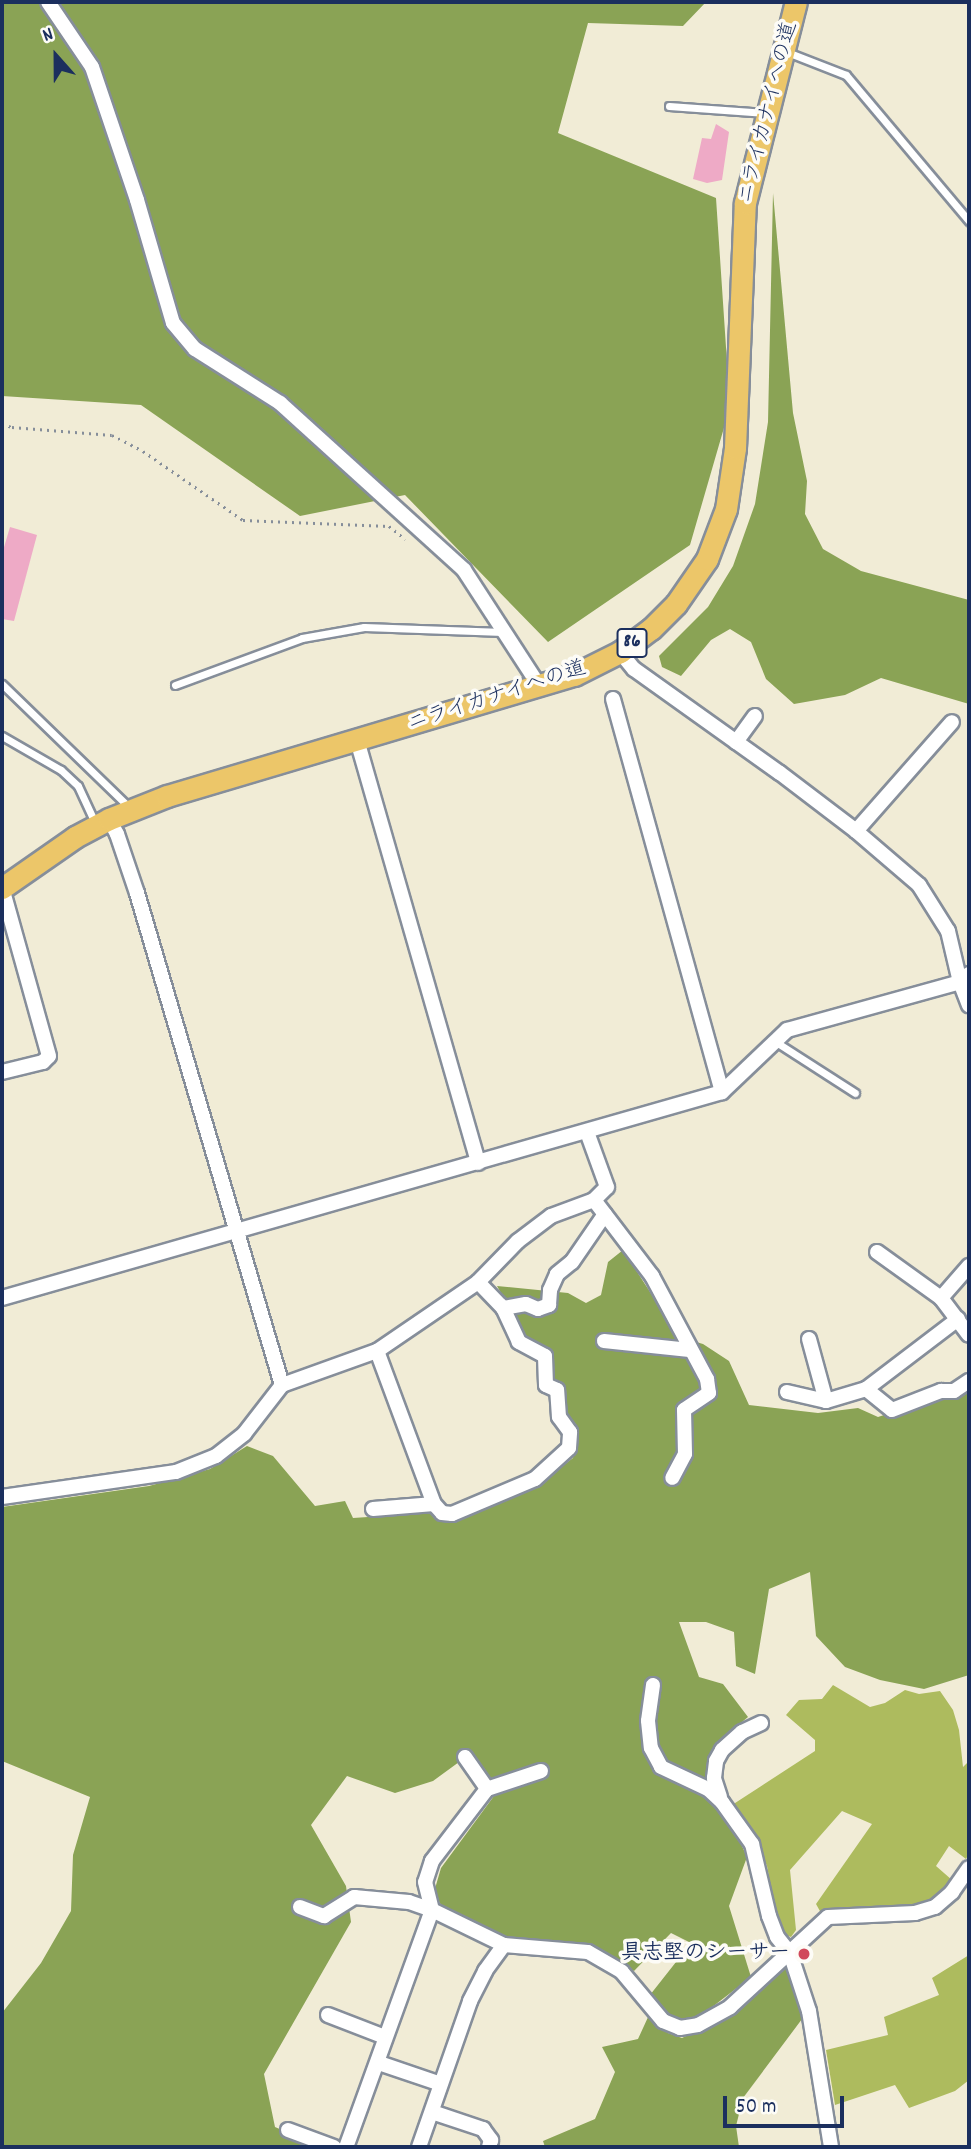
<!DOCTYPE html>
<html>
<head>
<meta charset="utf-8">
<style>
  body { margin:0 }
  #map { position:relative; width:971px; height:2149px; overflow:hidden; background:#f1ecd6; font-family:Dekko,"Klee One",sans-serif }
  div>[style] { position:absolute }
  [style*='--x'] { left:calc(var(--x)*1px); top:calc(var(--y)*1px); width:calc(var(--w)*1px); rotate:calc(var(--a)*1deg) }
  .green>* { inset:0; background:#adbb5e }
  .forest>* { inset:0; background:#8aa355 }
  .building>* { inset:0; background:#eeaac6 }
  .path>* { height:2.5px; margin-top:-1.25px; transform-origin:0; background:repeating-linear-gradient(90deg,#868e9a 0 2px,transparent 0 7px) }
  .roads { filter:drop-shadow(2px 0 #868e9a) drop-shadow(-2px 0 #868e9a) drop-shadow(0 2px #868e9a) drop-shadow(0 -2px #868e9a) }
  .service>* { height:7px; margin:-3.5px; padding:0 3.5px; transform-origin:3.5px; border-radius:3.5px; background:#fff }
  .minor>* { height:14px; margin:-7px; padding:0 7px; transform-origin:7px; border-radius:7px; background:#fff }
  .primary>* { height:21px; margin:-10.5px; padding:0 10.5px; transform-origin:10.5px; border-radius:10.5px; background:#ecc669 }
  .dots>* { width:19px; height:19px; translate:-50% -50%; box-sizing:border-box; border:4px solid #fdfcf7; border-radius:50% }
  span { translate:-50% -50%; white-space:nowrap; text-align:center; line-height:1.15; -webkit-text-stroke:7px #fdfcf7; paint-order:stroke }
  .shield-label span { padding:2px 5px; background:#fdfcf7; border:2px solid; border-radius:5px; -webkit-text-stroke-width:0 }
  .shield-label { font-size:19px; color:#1b2f5e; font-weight:700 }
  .street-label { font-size:21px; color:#1b2f5e }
  .poi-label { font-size:21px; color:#1b2f5e; font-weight:700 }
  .right { translate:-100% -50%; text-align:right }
  .frame { position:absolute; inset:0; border:4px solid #1b2f5e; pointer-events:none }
  .north { position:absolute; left:21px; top:21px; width:70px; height:70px; -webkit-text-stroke:5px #fdfcf7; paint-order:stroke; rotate:339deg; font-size:19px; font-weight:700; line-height:28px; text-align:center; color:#1b2f5e }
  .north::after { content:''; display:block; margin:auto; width:24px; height:32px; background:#1b2f5e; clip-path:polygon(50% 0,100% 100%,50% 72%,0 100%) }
  .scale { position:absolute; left:723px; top:2096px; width:121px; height:32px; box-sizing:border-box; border:4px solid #1b2f5e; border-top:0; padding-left:9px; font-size:21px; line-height:24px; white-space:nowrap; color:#1b2f5e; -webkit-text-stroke:5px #fdfcf7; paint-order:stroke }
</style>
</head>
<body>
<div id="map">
  <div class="green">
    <div style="clip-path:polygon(833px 1685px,870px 1707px,885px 1703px,905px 1690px,919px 1694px,940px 1691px,953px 1710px,959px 1730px,963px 1767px,969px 1761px,969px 1853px,966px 1859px,949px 1846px,936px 1866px,952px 1880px,933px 1902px,915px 1909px,842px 1907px,821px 1913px,816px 1904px,872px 1824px,842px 1811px,790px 1870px,796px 1930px,791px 1937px,785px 1935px,775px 1910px,767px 1866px,754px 1836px,732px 1805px,815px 1751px,815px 1740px,786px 1715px,799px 1700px,822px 1699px)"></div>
    <div style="clip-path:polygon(969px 1955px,969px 2080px,955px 2091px,909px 2108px,895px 2085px,835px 2105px,826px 2050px,888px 2035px,884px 2017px,939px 1995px,932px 1978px)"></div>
  </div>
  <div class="forest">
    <div style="clip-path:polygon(2px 2px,706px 2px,683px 26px,588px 23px,558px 133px,716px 198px,730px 407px,690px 545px,548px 642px,405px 495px,300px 516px,141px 405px,2px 396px)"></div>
    <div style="clip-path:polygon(773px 193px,793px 413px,807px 481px,805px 514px,823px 549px,861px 571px,969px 600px,969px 704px,881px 678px,845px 695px,794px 704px,766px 679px,751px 642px,730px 629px,711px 640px,681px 676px,662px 667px,659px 656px,708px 607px,733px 566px,755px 504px,768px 422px)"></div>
    <div style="clip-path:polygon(623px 1250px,679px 1337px,703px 1344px,729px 1361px,749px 1405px,818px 1413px,858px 1408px,878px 1417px,969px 1387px,969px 1675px,924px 1689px,880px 1680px,845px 1667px,816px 1636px,810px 1572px,769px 1589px,755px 1674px,736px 1666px,734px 1632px,706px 1622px,679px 1622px,699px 1677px,723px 1684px,748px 1717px,724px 1737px,706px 1766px,707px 1784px,718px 1811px,735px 1831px,747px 1857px,729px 1906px,751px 1977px,698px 2018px,678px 2020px,662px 2011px,650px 1995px,691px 1943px,671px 1933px,634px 1971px,589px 1945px,509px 1939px,442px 1907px,434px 1892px,441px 1868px,494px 1796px,470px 1754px,433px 1781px,395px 1793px,347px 1776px,311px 1825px,346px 1886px,351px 1922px,264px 2074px,275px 2127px,322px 2147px,2px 2147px,2px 2013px,41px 1963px,71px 1911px,73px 1855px,90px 1797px,2px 1761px,2px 1507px,149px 1486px,210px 1469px,247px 1446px,273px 1456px,315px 1506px,345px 1501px,353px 1518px,428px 1513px,450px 1522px,537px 1485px,573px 1458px,577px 1433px,567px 1418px,566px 1389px,554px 1381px,551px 1355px,526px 1338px,497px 1286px,568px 1293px,586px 1303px,601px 1295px,608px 1262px)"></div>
    <div style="clip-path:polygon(788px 1966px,805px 2015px,743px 2098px,736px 2126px,739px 2147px,545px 2147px,543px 2141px,595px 2119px,615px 2072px,602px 2047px,638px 2039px,649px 2015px,668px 2033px,682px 2038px,728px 2015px)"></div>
  </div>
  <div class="building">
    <div style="clip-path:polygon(716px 124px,729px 132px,722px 180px,707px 183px,693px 179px,702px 138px,711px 139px)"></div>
    <div style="clip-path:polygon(10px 527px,37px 535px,14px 621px,2px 619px,2px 554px)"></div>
  </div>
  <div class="path">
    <div style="--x:2;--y:424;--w:10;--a:17"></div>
    <div style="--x:12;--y:427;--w:100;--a:4.6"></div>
    <div style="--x:112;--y:435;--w:35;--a:27"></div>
    <div style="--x:143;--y:451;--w:121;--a:34.6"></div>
    <div style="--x:243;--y:520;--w:146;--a:2.4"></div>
    <div style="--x:389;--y:526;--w:21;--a:39"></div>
  </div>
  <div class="roads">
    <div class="service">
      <div style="--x:787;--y:52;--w:63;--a:21.3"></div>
      <div style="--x:846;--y:75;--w:191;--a:49.9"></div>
      <div style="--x:669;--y:106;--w:97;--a:4.1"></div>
      <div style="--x:2;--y:684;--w:177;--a:44.1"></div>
      <div style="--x:175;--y:685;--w:135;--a:-20.3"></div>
      <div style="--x:302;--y:638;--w:63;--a:-10.1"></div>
      <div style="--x:364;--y:627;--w:139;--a:2.1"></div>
      <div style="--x:2;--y:736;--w:68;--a:30"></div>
      <div style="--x:61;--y:770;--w:23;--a:43"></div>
      <div style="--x:78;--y:786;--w:43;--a:65.2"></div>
      <div style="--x:776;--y:1042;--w:94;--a:32.8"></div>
    </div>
    <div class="minor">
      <div style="--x:48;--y:2;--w:78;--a:55.9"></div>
      <div style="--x:92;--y:67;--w:140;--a:71.3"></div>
      <div style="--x:137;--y:200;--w:128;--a:73.7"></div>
      <div style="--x:173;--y:323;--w:34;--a:50"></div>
      <div style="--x:195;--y:349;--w:101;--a:32.4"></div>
      <div style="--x:280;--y:403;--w:248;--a:42.2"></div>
      <div style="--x:464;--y:570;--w:140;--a:57"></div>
      <div style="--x:620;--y:652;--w:22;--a:51"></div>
      <div style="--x:634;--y:669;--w:179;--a:35.5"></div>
      <div style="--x:780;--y:773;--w:96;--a:37.3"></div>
      <div style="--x:856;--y:831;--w:83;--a:40.6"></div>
      <div style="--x:919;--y:885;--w:54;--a:57.8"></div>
      <div style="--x:948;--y:931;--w:52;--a:76.8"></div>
      <div style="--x:960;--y:982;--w:25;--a:69"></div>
      <div style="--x:613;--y:699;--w:408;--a:74.5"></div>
      <div style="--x:357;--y:740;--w:440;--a:74"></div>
      <div style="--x:736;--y:742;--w:32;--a:-54"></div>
      <div style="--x:109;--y:819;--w:17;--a:62"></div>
      <div style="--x:117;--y:834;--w:62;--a:71.3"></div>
      <div style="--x:137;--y:893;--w:513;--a:73.58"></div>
      <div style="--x:856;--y:831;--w:145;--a:-48.6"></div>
      <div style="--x:2;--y:1072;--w:42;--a:-13.7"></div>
      <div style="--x:43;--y:1062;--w:8;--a:-45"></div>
      <div style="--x:49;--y:1056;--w:174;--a:-105.6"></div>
      <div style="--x:594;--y:1200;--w:96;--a:52.7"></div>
      <div style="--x:652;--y:1276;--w:117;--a:61.9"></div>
      <div style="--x:707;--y:1379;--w:14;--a:82"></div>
      <div style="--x:709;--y:1393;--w:30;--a:146"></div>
      <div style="--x:684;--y:1410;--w:44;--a:88.7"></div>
      <div style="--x:685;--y:1454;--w:27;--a:118"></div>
      <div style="--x:877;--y:1252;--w:79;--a:35.7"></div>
      <div style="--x:941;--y:1298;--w:43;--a:-48.8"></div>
      <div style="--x:478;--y:1282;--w:36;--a:46"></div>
      <div style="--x:503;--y:1308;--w:23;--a:-10"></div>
      <div style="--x:526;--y:1304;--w:13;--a:23"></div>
      <div style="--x:538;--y:1309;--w:12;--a:-20"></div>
      <div style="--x:549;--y:1305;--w:15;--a:-86"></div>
      <div style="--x:550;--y:1290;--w:17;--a:-66"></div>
      <div style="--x:557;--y:1274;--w:19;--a:-39"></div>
      <div style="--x:572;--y:1262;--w:58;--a:-55.5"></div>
      <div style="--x:2;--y:1298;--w:749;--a:-15.97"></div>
      <div style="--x:722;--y:1092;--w:90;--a:-43.6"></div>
      <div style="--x:787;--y:1030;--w:180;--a:-15.5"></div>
      <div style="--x:960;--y:982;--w:12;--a:-42"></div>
      <div style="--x:941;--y:1298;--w:46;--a:52.9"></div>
      <div style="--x:958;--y:1319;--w:116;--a:142.7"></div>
      <div style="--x:866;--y:1389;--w:33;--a:39"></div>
      <div style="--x:892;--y:1410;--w:53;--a:-21.2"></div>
      <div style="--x:941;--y:1391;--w:13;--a:0"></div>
      <div style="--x:954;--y:1391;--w:18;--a:-34"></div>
      <div style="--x:809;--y:1339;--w:64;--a:74.7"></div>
      <div style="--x:604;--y:1341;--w:86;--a:6"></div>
      <div style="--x:377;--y:1351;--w:163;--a:69.6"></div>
      <div style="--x:434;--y:1504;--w:12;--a:48"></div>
      <div style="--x:442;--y:1513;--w:10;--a:6"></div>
      <div style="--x:452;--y:1514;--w:90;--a:-22.9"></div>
      <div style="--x:535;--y:1479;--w:46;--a:-42.4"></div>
      <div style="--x:569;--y:1448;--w:16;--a:-86"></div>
      <div style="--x:570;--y:1432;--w:19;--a:-126"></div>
      <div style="--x:559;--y:1417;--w:27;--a:-94"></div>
      <div style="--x:557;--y:1390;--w:12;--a:-156"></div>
      <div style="--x:546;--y:1385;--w:29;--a:-92"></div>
      <div style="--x:545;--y:1356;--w:30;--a:-152"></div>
      <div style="--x:519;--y:1342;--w:38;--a:-115"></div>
      <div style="--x:787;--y:1392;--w:40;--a:13"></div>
      <div style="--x:826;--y:1401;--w:42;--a:-16.7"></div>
      <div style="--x:2;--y:1497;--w:176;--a:-8.2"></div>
      <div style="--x:176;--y:1472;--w:43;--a:-21.8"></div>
      <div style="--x:216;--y:1456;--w:36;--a:-38"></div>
      <div style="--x:244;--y:1434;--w:62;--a:-52.2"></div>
      <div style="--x:282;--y:1385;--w:101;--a:-19.7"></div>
      <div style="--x:377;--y:1351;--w:122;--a:-34.3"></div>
      <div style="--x:478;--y:1282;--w:57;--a:-45.7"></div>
      <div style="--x:518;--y:1241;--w:41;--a:-37.1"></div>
      <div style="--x:551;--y:1216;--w:46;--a:-20.4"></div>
      <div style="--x:594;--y:1200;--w:18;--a:-45"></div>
      <div style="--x:607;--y:1187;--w:59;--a:-110"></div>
      <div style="--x:373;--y:1509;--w:61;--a:-4.7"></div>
      <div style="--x:653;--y:1685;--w:36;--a:98"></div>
      <div style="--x:648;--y:1721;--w:27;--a:84"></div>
      <div style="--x:651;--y:1748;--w:21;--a:62"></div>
      <div style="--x:661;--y:1767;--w:52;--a:25.1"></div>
      <div style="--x:708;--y:1789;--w:19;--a:43"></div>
      <div style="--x:722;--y:1802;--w:52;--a:54.5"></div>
      <div style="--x:752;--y:1844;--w:74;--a:76.7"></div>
      <div style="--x:769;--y:1916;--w:22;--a:69"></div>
      <div style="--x:777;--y:1937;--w:21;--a:51"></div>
      <div style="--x:790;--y:1953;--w:61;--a:71.9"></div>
      <div style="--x:809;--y:2011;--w:138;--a:80.8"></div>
      <div style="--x:465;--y:1757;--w:39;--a:55"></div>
      <div style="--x:541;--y:1771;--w:57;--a:161.6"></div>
      <div style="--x:487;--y:1789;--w:91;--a:127.4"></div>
      <div style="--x:432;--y:1861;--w:22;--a:108"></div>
      <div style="--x:425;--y:1882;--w:29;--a:76"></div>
      <div style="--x:432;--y:1910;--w:80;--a:25.9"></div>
      <div style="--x:504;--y:1945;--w:84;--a:4.8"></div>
      <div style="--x:588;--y:1952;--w:39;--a:30"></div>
      <div style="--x:622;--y:1972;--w:64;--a:50.1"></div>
      <div style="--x:663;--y:2021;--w:18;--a:22"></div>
      <div style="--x:680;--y:2028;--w:18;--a:-9"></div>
      <div style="--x:698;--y:2025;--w:37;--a:-29"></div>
      <div style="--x:730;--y:2007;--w:133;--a:-42.6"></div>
      <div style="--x:828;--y:1917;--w:87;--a:-2.6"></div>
      <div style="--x:915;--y:1913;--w:21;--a:-17"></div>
      <div style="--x:935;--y:1907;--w:23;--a:-41"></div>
      <div style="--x:952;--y:1892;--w:29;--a:-55"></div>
      <div style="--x:720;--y:1797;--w:20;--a:-108"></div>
      <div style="--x:714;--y:1778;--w:17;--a:-83"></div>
      <div style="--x:716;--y:1761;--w:13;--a:-61"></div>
      <div style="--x:722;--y:1750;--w:27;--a:-42"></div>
      <div style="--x:742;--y:1732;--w:21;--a:-25"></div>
      <div style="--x:300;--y:1907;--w:26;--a:21"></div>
      <div style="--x:324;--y:1916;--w:36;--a:-32"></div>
      <div style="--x:354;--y:1897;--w:55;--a:5.2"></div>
      <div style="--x:409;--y:1902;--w:24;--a:19"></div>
      <div style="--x:432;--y:1910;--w:252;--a:109.9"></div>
      <div style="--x:328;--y:2015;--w:61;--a:21.1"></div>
      <div style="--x:379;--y:2063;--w:65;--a:18.7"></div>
      <div style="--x:432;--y:2112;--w:54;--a:18.4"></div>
      <div style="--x:483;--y:2129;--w:14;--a:54"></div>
      <div style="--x:491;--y:2140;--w:7;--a:106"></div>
      <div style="--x:288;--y:2130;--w:49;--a:20.3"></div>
      <div style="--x:419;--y:2147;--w:155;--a:-70.7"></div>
      <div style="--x:470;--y:2001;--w:34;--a:-63"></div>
      <div style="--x:485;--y:1971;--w:32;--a:-54"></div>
    </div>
    <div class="primary">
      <div style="--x:2;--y:888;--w:89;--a:-34.9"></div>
      <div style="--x:75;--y:837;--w:38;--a:-28"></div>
      <div style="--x:109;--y:819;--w:62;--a:-21.6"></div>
      <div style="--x:167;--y:796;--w:425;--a:-16.6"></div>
      <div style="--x:574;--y:675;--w:51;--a:-26.6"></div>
      <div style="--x:620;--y:652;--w:39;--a:-37"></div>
      <div style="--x:651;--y:629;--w:35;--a:-45"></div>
      <div style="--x:676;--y:604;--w:55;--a:-55.4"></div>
      <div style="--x:707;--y:559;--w:53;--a:-69.2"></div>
      <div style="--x:726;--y:509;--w:62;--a:-81.6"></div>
      <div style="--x:735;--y:448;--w:245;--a:-87.7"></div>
      <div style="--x:745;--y:203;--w:207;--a:-75.8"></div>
    </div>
  </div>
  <div class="dots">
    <div style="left:804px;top:1954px;background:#d1495b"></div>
  </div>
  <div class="shield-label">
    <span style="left:632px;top:643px">86</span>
  </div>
  <div class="street-label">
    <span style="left:769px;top:113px;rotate:-76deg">ニライカナイへの道</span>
    <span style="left:497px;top:697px;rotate:-18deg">ニライカナイへの道</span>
  </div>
  <div class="poi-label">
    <span class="right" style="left:790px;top:1954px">具志堅のシーサー</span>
  </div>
  <div class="frame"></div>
  <div class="north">N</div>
  <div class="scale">50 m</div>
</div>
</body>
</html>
